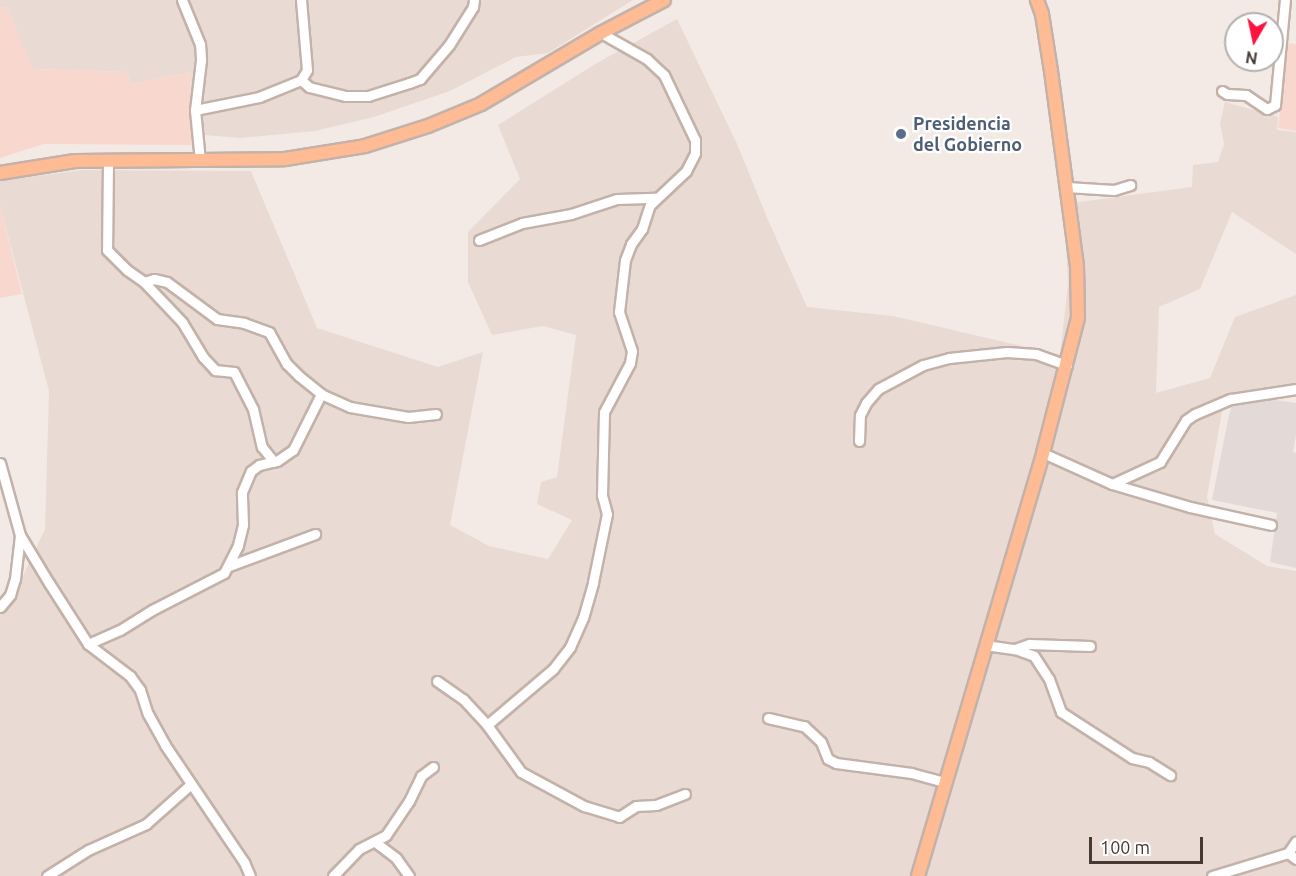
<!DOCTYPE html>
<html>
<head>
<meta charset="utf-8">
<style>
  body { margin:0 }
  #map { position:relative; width:1296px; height:876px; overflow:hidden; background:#f4eae5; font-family:Ubuntu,sans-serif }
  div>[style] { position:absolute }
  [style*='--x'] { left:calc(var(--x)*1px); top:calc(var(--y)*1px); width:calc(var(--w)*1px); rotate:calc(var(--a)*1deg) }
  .residential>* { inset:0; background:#e9dad3 }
  .commercial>* { inset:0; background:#f8d8ce }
  .industrial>* { inset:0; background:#e3dad7 }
  .roads { filter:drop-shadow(2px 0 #c3b2aa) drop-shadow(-2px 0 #c3b2aa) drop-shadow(0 2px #c3b2aa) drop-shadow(0 -2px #c3b2aa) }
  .minor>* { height:9px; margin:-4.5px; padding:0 4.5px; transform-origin:4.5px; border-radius:4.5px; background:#fff }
  .major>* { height:12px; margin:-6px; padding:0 6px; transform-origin:6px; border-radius:6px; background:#ffbb93 }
  .dots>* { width:16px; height:16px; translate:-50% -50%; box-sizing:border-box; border:3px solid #fff; border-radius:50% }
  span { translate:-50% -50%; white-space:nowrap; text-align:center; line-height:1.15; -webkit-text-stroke:4.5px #fff; paint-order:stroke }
  .service-label { font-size:18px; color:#4e5e75; font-weight:700 }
  .left { translate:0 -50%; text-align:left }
  .north { position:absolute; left:1224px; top:12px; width:60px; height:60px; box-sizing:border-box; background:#fff; border:2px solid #b5b0ae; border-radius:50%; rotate:189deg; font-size:16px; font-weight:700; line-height:24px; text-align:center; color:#473934 }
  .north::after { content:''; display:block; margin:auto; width:21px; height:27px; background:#ff1140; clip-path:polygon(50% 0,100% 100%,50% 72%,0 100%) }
  .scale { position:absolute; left:1089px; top:837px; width:114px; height:27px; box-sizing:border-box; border:3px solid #473934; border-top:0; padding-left:8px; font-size:18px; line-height:21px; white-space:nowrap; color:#473934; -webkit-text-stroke:4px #fff; paint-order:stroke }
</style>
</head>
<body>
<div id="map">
  <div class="residential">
    <div style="clip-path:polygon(0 0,633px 0,548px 53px,516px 57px,450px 91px,374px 117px,315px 131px,240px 138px,193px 134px,190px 72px,130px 84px,127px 72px,32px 69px,7px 6px,0 8px)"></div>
    <div style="clip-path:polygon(677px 19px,738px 146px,768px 220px,807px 307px,893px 316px,1060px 355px,1068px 284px,1064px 204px,1192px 187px,1193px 165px,1218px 162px,1224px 144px,1220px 123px,1225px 102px,1278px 117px,1277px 130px,1296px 132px,1296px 254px,1232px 212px,1200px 289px,1159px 307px,1156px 393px,1210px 378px,1235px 317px,1296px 295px,1296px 388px,1236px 400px,1223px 406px,1207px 497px,1215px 534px,1267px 566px,1296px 571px,1296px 876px,0 876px,0 610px,14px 595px,45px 529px,49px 391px,0 206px,0 181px,82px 170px,251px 171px,317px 328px,438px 367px,483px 352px,450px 525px,489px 546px,548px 559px,572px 520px,537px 504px,541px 482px,557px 477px,576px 335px,543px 326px,492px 335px,468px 282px,468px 232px,520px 179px,498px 125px,597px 63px)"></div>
  </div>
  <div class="commercial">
    <div style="clip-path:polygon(7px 6px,33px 69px,127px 72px,130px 84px,190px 72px,192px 145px,44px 144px,0 158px,0 8px)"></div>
    <div style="clip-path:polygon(1288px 43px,1296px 44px,1296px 131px,1278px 128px)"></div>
    <div style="clip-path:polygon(0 206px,22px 294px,0 298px)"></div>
  </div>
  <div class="industrial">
    <div style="clip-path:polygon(1253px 397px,1296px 403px,1296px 435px,1293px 452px,1296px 453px,1296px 568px,1270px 562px,1277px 513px,1212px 500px,1229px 415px,1234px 400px)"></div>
  </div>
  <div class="roads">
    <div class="minor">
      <div style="--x:182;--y:0;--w:48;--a:67.8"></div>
      <div style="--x:200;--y:44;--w:16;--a:86"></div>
      <div style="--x:201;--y:60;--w:50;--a:96.8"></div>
      <div style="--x:195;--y:110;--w:51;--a:84.4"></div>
      <div style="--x:301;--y:0;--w:70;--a:85.1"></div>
      <div style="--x:307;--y:70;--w:12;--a:121"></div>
      <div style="--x:1222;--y:91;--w:6;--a:31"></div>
      <div style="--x:1227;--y:94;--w:19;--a:3"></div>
      <div style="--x:1246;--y:95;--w:25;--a:34"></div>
      <div style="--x:1267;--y:109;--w:9;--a:-27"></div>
      <div style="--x:1275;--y:105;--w:105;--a:-84.6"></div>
      <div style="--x:195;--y:110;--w:65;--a:-11.5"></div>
      <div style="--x:259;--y:97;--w:45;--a:-22"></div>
      <div style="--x:301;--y:80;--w:11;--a:41"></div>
      <div style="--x:309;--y:87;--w:37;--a:14"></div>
      <div style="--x:345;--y:96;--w:23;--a:0"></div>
      <div style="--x:368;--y:96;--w:43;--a:-17.6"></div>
      <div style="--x:409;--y:83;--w:12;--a:-20"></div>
      <div style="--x:420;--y:79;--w:45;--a:-49.5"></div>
      <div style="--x:449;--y:45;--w:45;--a:-57.7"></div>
      <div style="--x:473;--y:7;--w:7;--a:-82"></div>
      <div style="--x:108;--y:161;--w:89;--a:90.6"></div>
      <div style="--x:107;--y:250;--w:28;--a:45"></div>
      <div style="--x:127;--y:270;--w:21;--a:35"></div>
      <div style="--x:144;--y:282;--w:55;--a:46.5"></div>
      <div style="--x:182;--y:322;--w:41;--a:59"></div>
      <div style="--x:203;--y:357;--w:18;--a:47"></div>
      <div style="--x:215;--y:370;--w:19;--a:6"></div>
      <div style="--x:234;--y:372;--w:42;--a:62.8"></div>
      <div style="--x:253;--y:409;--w:39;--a:77"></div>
      <div style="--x:262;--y:447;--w:19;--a:51"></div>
      <div style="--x:1067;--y:187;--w:47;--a:3.7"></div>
      <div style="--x:1114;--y:190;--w:17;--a:-17"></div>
      <div style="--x:479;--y:240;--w:46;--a:-21.6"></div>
      <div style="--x:522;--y:223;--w:50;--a:-10.4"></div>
      <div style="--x:571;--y:214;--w:48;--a:-18.1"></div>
      <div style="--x:617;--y:199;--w:38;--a:-2"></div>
      <div style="--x:144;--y:282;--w:10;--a:-17"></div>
      <div style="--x:154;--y:279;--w:13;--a:13"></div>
      <div style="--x:167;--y:282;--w:62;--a:36.5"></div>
      <div style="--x:217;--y:319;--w:27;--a:8"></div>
      <div style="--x:244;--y:323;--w:27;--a:20"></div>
      <div style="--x:269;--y:332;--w:37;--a:61"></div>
      <div style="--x:287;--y:364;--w:17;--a:45"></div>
      <div style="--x:299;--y:376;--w:28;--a:39"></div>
      <div style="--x:321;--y:394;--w:32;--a:24"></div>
      <div style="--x:350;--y:407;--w:59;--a:9.8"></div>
      <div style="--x:408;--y:417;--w:28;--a:-6"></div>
      <div style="--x:859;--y:441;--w:26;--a:-88"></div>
      <div style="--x:860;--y:415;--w:13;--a:-63"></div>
      <div style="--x:866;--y:403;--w:18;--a:-49"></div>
      <div style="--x:878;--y:389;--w:51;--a:-28.1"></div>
      <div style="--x:923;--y:365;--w:27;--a:-15"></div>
      <div style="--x:949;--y:358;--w:58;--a:-5.9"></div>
      <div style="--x:1007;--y:352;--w:29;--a:4"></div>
      <div style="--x:1036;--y:354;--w:33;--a:20"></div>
      <div style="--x:1043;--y:453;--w:76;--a:24.2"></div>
      <div style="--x:1112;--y:484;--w:81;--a:16.4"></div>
      <div style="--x:1190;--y:507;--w:83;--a:12.5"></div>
      <div style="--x:0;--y:463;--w:75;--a:74.5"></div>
      <div style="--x:20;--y:535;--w:56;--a:58.9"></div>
      <div style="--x:49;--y:583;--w:72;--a:57.4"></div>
      <div style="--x:88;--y:644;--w:53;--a:37.3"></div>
      <div style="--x:130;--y:676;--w:17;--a:54"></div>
      <div style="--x:140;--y:690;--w:25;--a:72"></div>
      <div style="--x:148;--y:714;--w:35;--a:61"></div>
      <div style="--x:165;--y:745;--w:141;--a:56"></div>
      <div style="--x:244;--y:862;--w:15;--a:67"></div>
      <div style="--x:1112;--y:484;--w:53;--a:-24.6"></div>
      <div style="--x:1160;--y:462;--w:49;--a:-58.2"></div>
      <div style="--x:1186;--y:420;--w:11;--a:-34"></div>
      <div style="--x:1195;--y:414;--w:39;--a:-23"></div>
      <div style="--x:1231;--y:399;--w:66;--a:-8.7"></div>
      <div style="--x:229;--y:566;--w:92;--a:-20.4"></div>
      <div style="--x:0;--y:607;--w:16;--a:-50"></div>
      <div style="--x:10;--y:595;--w:17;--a:-73"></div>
      <div style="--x:15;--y:579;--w:44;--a:-83.5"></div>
      <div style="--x:88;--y:644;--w:35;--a:-24"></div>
      <div style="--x:120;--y:630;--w:38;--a:-32"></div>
      <div style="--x:152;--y:610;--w:81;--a:-27.2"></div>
      <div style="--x:224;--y:573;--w:31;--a:-63"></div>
      <div style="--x:238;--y:545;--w:21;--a:-76"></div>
      <div style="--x:243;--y:525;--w:33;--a:-92"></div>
      <div style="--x:242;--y:492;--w:23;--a:-67"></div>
      <div style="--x:251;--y:471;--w:10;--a:-37"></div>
      <div style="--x:259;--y:465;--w:18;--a:-13"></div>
      <div style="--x:277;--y:461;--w:19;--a:-35"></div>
      <div style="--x:293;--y:450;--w:63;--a:-63.4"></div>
      <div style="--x:985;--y:645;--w:30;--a:8"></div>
      <div style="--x:1015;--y:649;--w:20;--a:20"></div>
      <div style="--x:1034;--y:656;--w:27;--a:57"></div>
      <div style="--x:1049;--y:679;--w:35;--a:70"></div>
      <div style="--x:1061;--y:712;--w:85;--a:32.9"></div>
      <div style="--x:1132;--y:758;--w:17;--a:13"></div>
      <div style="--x:1149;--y:762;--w:25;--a:32"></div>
      <div style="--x:1015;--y:649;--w:15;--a:-20"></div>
      <div style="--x:1029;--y:644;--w:61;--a:1.9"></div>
      <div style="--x:437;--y:681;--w:32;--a:35"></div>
      <div style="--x:463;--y:699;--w:35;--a:47"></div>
      <div style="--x:487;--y:725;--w:58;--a:54.1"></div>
      <div style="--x:521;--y:772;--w:72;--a:28.4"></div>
      <div style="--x:584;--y:806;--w:37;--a:17"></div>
      <div style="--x:619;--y:817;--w:20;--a:-33"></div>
      <div style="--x:636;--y:806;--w:20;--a:-3"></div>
      <div style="--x:656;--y:805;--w:31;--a:-21"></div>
      <div style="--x:768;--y:718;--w:37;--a:13"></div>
      <div style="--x:804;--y:726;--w:23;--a:43"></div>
      <div style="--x:821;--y:742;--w:18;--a:68"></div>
      <div style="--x:828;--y:759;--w:9;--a:27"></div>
      <div style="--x:836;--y:763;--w:76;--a:7.6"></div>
      <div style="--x:911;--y:773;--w:35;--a:15"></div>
      <div style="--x:487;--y:725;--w:87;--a:-40.3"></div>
      <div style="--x:553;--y:669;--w:28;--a:-52"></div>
      <div style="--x:570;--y:647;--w:32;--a:-66"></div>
      <div style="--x:583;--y:618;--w:37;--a:-74"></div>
      <div style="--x:593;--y:582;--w:69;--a:-78.4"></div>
      <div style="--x:607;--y:514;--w:20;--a:-105"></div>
      <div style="--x:602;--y:495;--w:83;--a:-88.6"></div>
      <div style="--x:604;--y:412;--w:55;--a:-62"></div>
      <div style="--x:630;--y:363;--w:12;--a:-81"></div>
      <div style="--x:632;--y:351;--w:41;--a:-108.4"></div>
      <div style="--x:619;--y:312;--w:52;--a:-83.4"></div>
      <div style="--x:625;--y:260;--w:17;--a:-69"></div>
      <div style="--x:631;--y:244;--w:19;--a:-54"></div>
      <div style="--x:642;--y:229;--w:25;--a:-72"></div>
      <div style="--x:650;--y:205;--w:50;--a:-43.4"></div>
      <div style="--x:686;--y:171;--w:20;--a:-63"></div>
      <div style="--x:695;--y:153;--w:13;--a:-90"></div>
      <div style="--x:695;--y:140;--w:72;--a:-115.5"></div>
      <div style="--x:664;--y:75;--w:23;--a:-137"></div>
      <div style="--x:647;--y:59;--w:53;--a:-150.5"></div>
      <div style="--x:375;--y:842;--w:26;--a:37"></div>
      <div style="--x:396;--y:858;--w:22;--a:54"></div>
      <div style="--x:1288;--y:853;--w:14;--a:-56"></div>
      <div style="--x:47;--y:876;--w:49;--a:-32.4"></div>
      <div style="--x:88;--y:850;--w:64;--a:-24.1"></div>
      <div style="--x:146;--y:824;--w:60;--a:-41.6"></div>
      <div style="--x:333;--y:876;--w:37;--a:-46"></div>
      <div style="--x:359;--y:849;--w:30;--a:-27"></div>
      <div style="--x:386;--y:835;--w:41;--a:-55.9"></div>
      <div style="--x:409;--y:801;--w:28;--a:-64"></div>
      <div style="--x:421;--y:776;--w:15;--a:-37"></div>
      <div style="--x:1212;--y:876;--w:79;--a:-16.8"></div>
      <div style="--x:1288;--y:853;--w:10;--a:37"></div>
    </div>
    <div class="major">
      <div style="--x:0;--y:173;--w:76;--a:-9.1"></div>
      <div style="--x:75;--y:161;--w:210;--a:-0.5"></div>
      <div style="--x:285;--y:159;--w:81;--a:-9.2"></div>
      <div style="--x:365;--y:146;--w:66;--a:-17.6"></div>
      <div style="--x:428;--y:126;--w:57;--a:-22.5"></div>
      <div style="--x:481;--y:104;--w:139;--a:-30.6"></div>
      <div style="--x:601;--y:33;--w:71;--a:-27.6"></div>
      <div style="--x:918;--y:876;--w:441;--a:-73.5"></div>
      <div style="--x:1043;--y:453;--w:139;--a:-75.5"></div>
      <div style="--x:1078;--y:318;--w:52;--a:-91.1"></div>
      <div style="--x:1077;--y:266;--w:197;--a:-97.6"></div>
      <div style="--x:1051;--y:71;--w:58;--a:-99"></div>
      <div style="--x:1042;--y:14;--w:15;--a:-110"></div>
    </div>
  </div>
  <div class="dots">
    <div style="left:901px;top:134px;background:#5c6f8a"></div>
  </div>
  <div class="service-label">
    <span class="left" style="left:913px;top:134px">Presidencia<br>del Gobierno</span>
  </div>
  <div class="north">N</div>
  <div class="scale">100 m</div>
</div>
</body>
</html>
